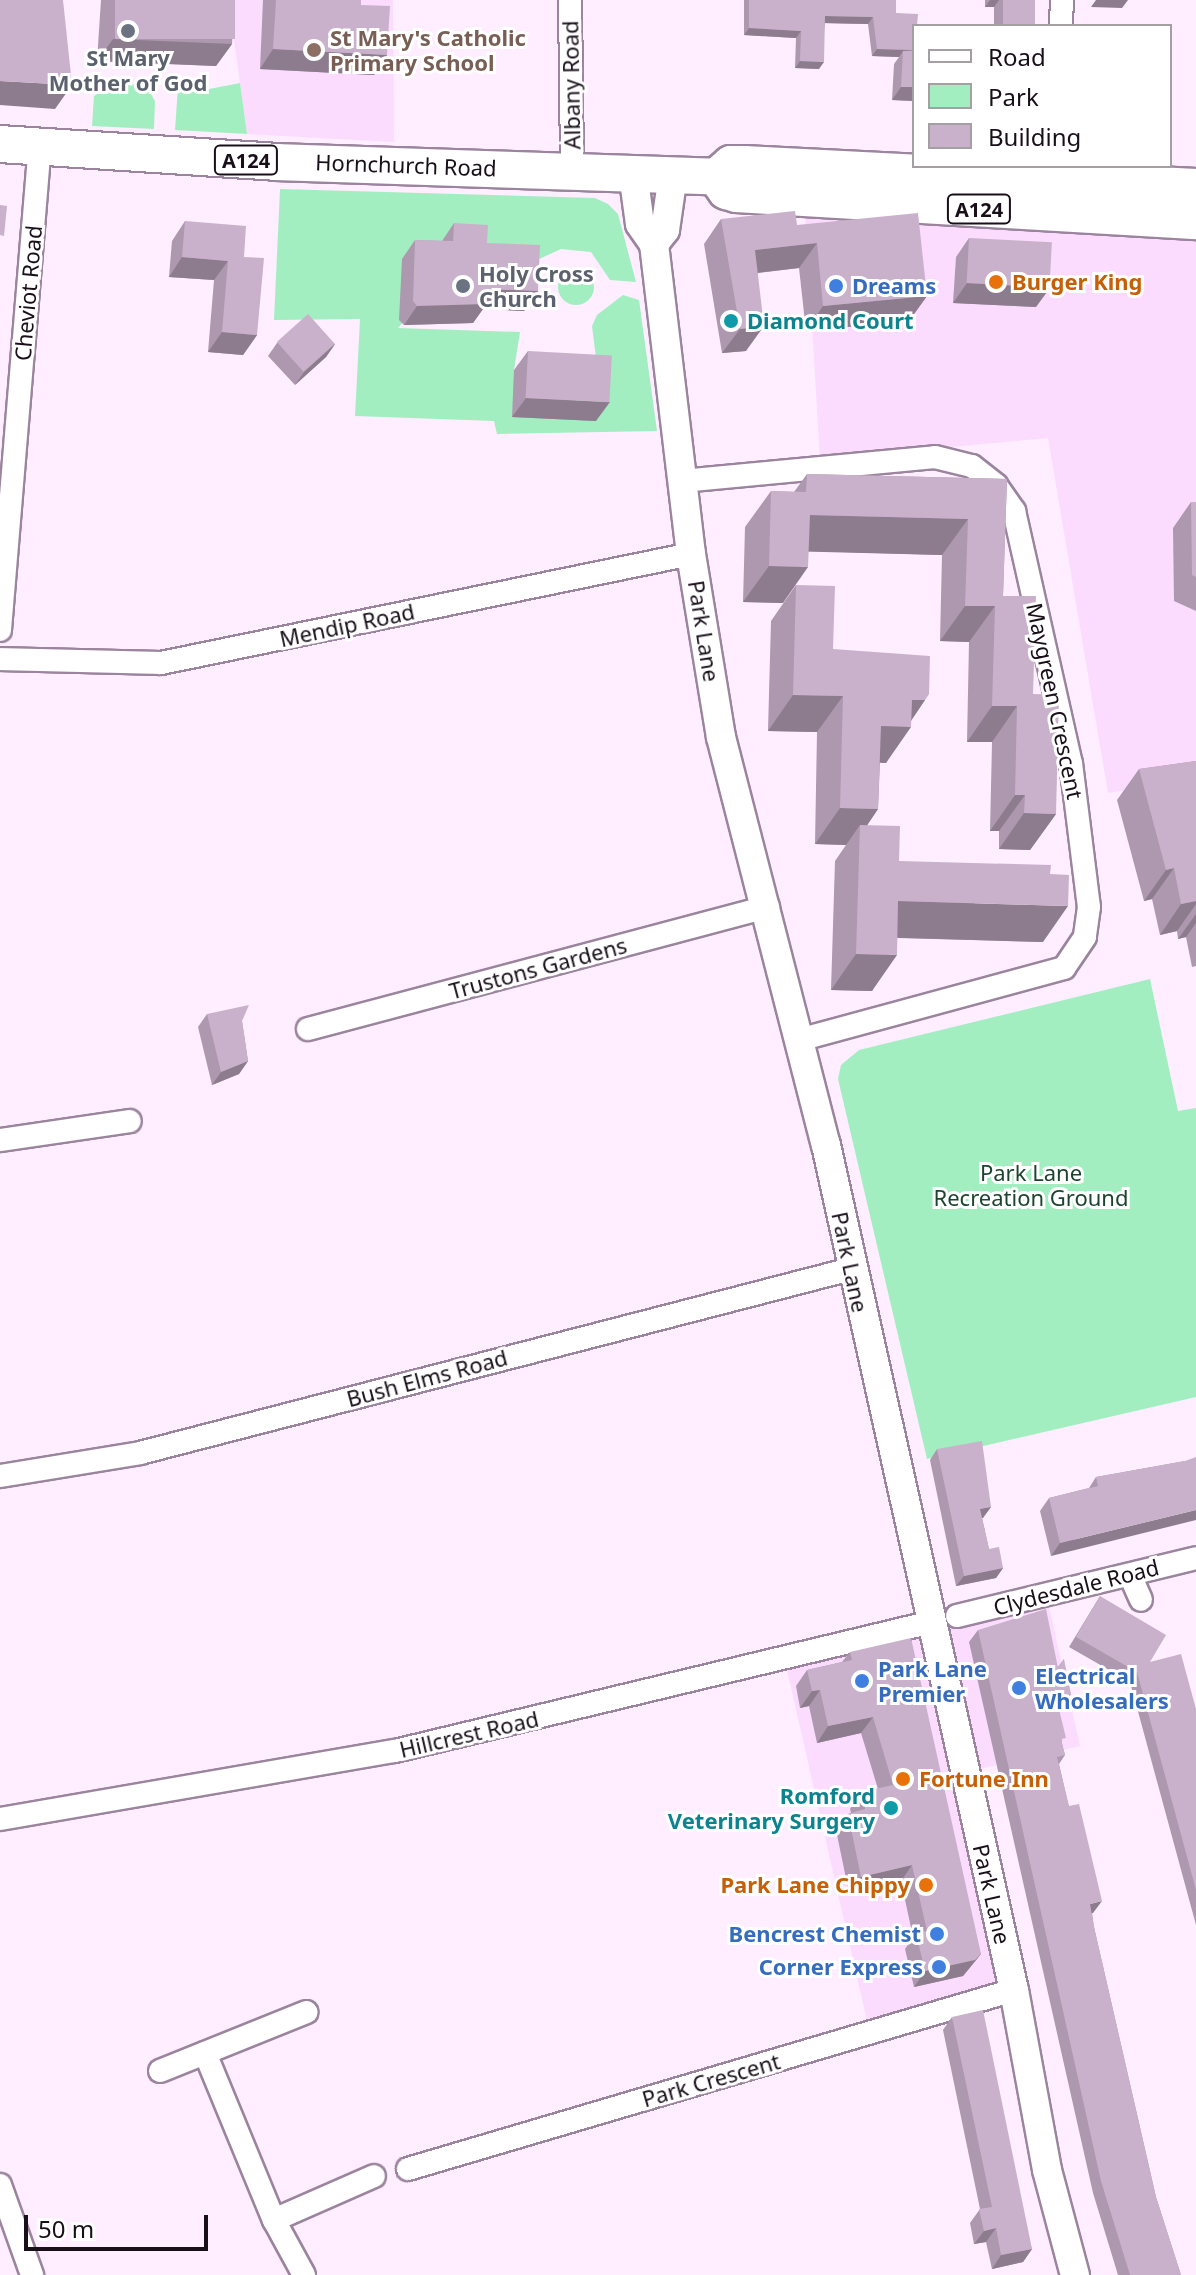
<!DOCTYPE html>
<html>
<head>
<meta charset="utf-8">
<style>
  body { margin:0 }
  #map { position:relative; width:1196px; height:2275px; overflow:hidden; background:#feeeff; font-family:"Noto Sans",sans-serif }
  div>[style] { position:absolute }
  [style*='--x'] { left:calc(var(--x)*1px); top:calc(var(--y)*1px); width:calc(var(--w)*1px); rotate:calc(var(--a)*1deg) }
  .built>* { inset:0; background:#fbdcfe }
  .green>* { inset:0; background:#a3eec0 }
  .round { border-radius:50% }
  .roads { filter:drop-shadow(2px 0 #9b849d) drop-shadow(-2px 0 #9b849d) drop-shadow(0 2px #9b849d) drop-shadow(0 -2px #9b849d) }
  .minor>* { height:22px; margin:-11px; padding:0 11px; transform-origin:11px; border-radius:11px; background:#fff }
  .tertiary>* { height:28px; margin:-14px; padding:0 14px; transform-origin:14px; border-radius:14px; background:#fff }
  .primary>* { height:36px; margin:-18px; padding:0 18px; transform-origin:18px; border-radius:18px; background:#fff }
  .wall>* { inset:0; background:#ad98af }
  .shaded-wall>* { inset:0; background:#8d7c8e }
  .building>* { inset:0; background:#c9b1cb; transform-origin:0 0 }
  .dots>* { width:22px; height:22px; translate:-50% -50%; box-sizing:border-box; border:4px solid #fff; border-radius:50% }
  span { translate:-50% -50%; white-space:nowrap; text-align:center; line-height:1.15; -webkit-text-stroke:6px #fff; paint-order:stroke }
  .shield-label span { padding:2px 6px; background:#fff; border:2px solid; border-radius:6px; -webkit-text-stroke-width:0 }
  .shield-label { font-size:20px; color:#180f19; font-weight:700 }
  .education-label { font-size:22px; color:#785e54; font-weight:700 }
  .left { translate:0 -50%; text-align:left }
  .worship-label { font-size:22px; color:#5b616d; font-weight:700 }
  .street-label { font-size:22px; color:#180f19 }
  .food-label { font-size:22px; color:#c56008; font-weight:700 }
  .right { translate:-100% -50%; text-align:right }
  .shop-label { font-size:22px; color:#366cbe; font-weight:700 }
  .culture-label { font-size:22px; color:#0d838f; font-weight:700 }
  .park-label { font-size:22px; color:#1c442e }
  .legend { position:absolute; left:912px; top:24px; width:260px; height:144px; box-sizing:border-box; background:#fff; border:2px solid #a39fa3; margin:0; padding:10px 14px; list-style:none; font-size:24px; color:#180f19 }
  .legend li { display:flex; align-items:center; gap:16px; height:40px }
  .legend b { width:40px; border:2px solid #a39fa3 }
  .scale { position:absolute; left:24px; top:2215px; width:184px; height:36px; box-sizing:border-box; border:4px solid #180f19; border-top:0; padding-left:10px; font-size:24px; line-height:28px; white-space:nowrap; color:#180f19; -webkit-text-stroke:6px #fff; paint-order:stroke }
</style>
</head>
<body>
<div id="map">
  <div class="built">
    <div style="clip-path:polygon(218px 0,393px 0,394px 142px,247px 134px,231px 18px)"></div>
    <div style="clip-path:polygon(805px 212px,1196px 237px,1196px 779px,1108px 793px,1048px 438px,820px 459px)"></div>
    <div style="clip-path:polygon(1047px 1597px,1080px 1746px,966px 1772px,1014px 1990px,870px 2034px,784px 1657px)"></div>
  </div>
  <div class="green">
    <div style="clip-path:polygon(119px 80px,148px 89px,155px 101px,154px 129px,92px 126px,94px 96px)"></div>
    <div style="clip-path:polygon(240px 83px,247px 134px,175px 130px,178px 87px,204px 90px)"></div>
    <div style="clip-path:polygon(280px 189px,595px 198px,608px 204px,618px 214px,636px 282px,610px 280px,591px 252px,561px 249px,404px 321px,398px 328px,520px 332px,514px 370px,598px 374px,592px 326px,597px 315px,623px 295px,639px 300px,657px 431px,497px 434px,494px 421px,355px 416px,360px 319px,274px 320px)"></div>
    <div class="round" style="left:558px;top:269px;width:36px;height:36px"></div>
    <div style="clip-path:polygon(1150px 979px,1178px 1111px,1196px 1108px,1196px 1397px,927px 1459px,838px 1079px,841px 1065px,859px 1050px)"></div>
  </div>
  <div class="roads">
    <div class="minor">
      <div style="--x:570;--y:0;--w:170;--a:89.3"></div>
      <div style="--x:1061;--y:26;--w:26;--a:-88"></div>
      <div style="--x:682;--y:481;--w:254;--a:-5.4"></div>
      <div style="--x:935;--y:457;--w:38;--a:14"></div>
      <div style="--x:972;--y:466;--w:31;--a:38"></div>
      <div style="--x:996;--y:485;--w:32;--a:55"></div>
      <div style="--x:1014;--y:511;--w:258;--a:77.3"></div>
      <div style="--x:1071;--y:763;--w:145;--a:82.9"></div>
      <div style="--x:1089;--y:907;--w:30;--a:98"></div>
      <div style="--x:1085;--y:937;--w:37;--a:124"></div>
      <div style="--x:1064;--y:968;--w:271;--a:164.8"></div>
      <div style="--x:0;--y:630;--w:485;--a:-85.3"></div>
      <div style="--x:0;--y:659;--w:161;--a:1.4"></div>
      <div style="--x:161;--y:663;--w:541;--a:-11.62"></div>
      <div style="--x:308;--y:1029;--w:476;--a:-14.9"></div>
      <div style="--x:0;--y:1140;--w:131;--a:-8.3"></div>
      <div style="--x:0;--y:1476;--w:142;--a:-9.3"></div>
      <div style="--x:140;--y:1453;--w:734;--a:-14.51"></div>
      <div style="--x:1130;--y:1575;--w:27;--a:66"></div>
      <div style="--x:957;--y:1616;--w:246;--a:-13.6"></div>
      <div style="--x:0;--y:1819;--w:401;--a:-9.8"></div>
      <div style="--x:395;--y:1751;--w:552;--a:-13.51"></div>
      <div style="--x:205;--y:2053;--w:181;--a:67.6"></div>
      <div style="--x:274;--y:2220;--w:63;--a:61.4"></div>
      <div style="--x:160;--y:2071;--w:158;--a:-21.9"></div>
      <div style="--x:408;--y:2169;--w:632;--a:-16.46"></div>
      <div style="--x:0;--y:2185;--w:96;--a:70.4"></div>
      <div style="--x:274;--y:2220;--w:109;--a:-23.7"></div>
    </div>
    <div class="tertiary">
      <div style="--x:633;--y:173;--w:51;--a:82.2"></div>
      <div style="--x:640;--y:224;--w:24;--a:55"></div>
      <div style="--x:654;--y:244;--w:312;--a:83.2"></div>
      <div style="--x:691;--y:554;--w:185;--a:80.7"></div>
      <div style="--x:721;--y:737;--w:421;--a:75.6"></div>
      <div style="--x:826;--y:1145;--w:866;--a:77.46"></div>
      <div style="--x:1014;--y:1990;--w:183;--a:79.6"></div>
      <div style="--x:1047;--y:2170;--w:109;--a:75.1"></div>
      <div style="--x:654;--y:244;--w:18;--a:-52"></div>
      <div style="--x:665;--y:230;--w:56;--a:-81.7"></div>
    </div>
    <div class="primary">
      <div style="--x:0;--y:144;--w:276;--a:3.7"></div>
      <div style="--x:275;--y:162;--w:441;--a:1.9"></div>
      <div style="--x:716;--y:177;--w:17;--a:54"></div>
      <div style="--x:726;--y:191;--w:11;--a:15"></div>
      <div style="--x:737;--y:194;--w:460;--a:3.4"></div>
      <div style="--x:716;--y:177;--w:20;--a:-41"></div>
      <div style="--x:731;--y:164;--w:13;--a:0"></div>
      <div style="--x:744;--y:164;--w:453;--a:2.9"></div>
    </div>
  </div>
  <div class="wall">
    <div style="clip-path:polygon(101px 0,235px 0,232px 44px,216px 66px,97px 61px)"></div>
    <div style="clip-path:polygon(263px 0,361px 0,361px 5px,387px 55px,374px 75px,260px 69px)"></div>
    <div style="clip-path:polygon(744px 0,896px 0,896px 13px,914px 26px,914px 101px,892px 100px,894px 64px,899px 57px,872px 56px,868px 24px,825px 23px,819px 69px,795px 68px,796px 38px,744px 35px)"></div>
    <div style="clip-path:polygon(985px 0,1035px 0,1035px 26px,994px 26px,994px 7px,985px 7px)"></div>
    <div style="clip-path:polygon(721px 219px,797px 225px,927px 296px,909px 321px,806px 331px,799px 268px,758px 273px,746px 351px,722px 353px,704px 244px)"></div>
    <div style="clip-path:polygon(185px 221px,244px 257px,257px 335px,243px 355px,208px 352px,214px 280px,169px 277px,172px 241px)"></div>
    <div style="clip-path:polygon(454px 223px,487px 243px,538px 291px,524px 311px,483px 309px,473px 323px,404px 325px,399px 320px,402px 259px,415px 240px,442px 241px)"></div>
    <div style="clip-path:polygon(969px 238px,1036px 307px,953px 303px,956px 257px)"></div>
    <div style="clip-path:polygon(277px 343px,335px 344px,326px 357px,295px 385px,268px 356px)"></div>
    <div style="clip-path:polygon(528px 351px,596px 421px,512px 417px,514px 370px)"></div>
    <div style="clip-path:polygon(807px 474px,1007px 479px,1003px 596px,1033px 694px,1056px 814px,1030px 850px,999px 849px,999px 831px,990px 831px,992px 742px,967px 742px,969px 642px,940px 641px,942px 555px,809px 551px,783px 603px,743px 602px,745px 527px,771px 491px,794px 492px)"></div>
    <div style="clip-path:polygon(1191px 502px,1196px 502px,1196px 611px,1174px 601px,1173px 528px)"></div>
    <div style="clip-path:polygon(796px 585px,833px 649px,925px 700px,911px 720px,886px 763px,880px 762px,878px 809px,867px 825px,899px 861px,1043px 942px,897px 938px,872px 991px,831px 990px,835px 861px,846px 845px,815px 844px,817px 732px,768px 731px,771px 621px)"></div>
    <div style="clip-path:polygon(1196px 761px,1196px 966px,1192px 967px,1186px 937px,1178px 939px,1177px 931px,1160px 935px,1152px 899px,1144px 901px,1117px 800px,1139px 769px)"></div>
    <div style="clip-path:polygon(207px 1014px,242px 1021px,248px 1061px,239px 1074px,212px 1085px,198px 1027px)"></div>
    <div style="clip-path:polygon(937px 1449px,991px 1507px,982px 1518px,989px 1549px,1003px 1568px,996px 1578px,956px 1586px,930px 1460px)"></div>
    <div style="clip-path:polygon(1185px 1461px,1051px 1556px,1040px 1511px,1049px 1498px,1089px 1488px,1096px 1477px)"></div>
    <div style="clip-path:polygon(1100px 1596px,1150px 1662px,1196px 1709px,1196px 1925px,1130px 1682px,1069px 1647px)"></div>
    <div style="clip-path:polygon(978px 1630px,1058px 1667px,1064px 1659px,1063px 1706px,1059px 1707px,1062px 1744px,1065px 1755px,1059px 1764px,1093px 1913px,1092px 1913px,1094px 1927px,1156px 2197px,1181px 2275px,1118px 2275px,1093px 2193px,969px 1642px)"></div>
    <div style="clip-path:polygon(850px 1652px,981px 1954px,963px 1976px,914px 1987px,905px 1949px,913px 1937px,901px 1881px,849px 1893px,836px 1830px,848px 1814px,851px 1813px,850px 1809px,861px 1792px,878px 1789px,861px 1733px,817px 1743px,809px 1706px,800px 1708px,796px 1686px,807px 1670px,842px 1662px)"></div>
    <div style="clip-path:polygon(952px 2017px,1032px 2249px,1023px 2262px,992px 2269px,986px 2242px,974px 2244px,970px 2223px,980px 2209px,943px 2030px)"></div>
  </div>
  <div class="shaded-wall">
    <div style="clip-path:polygon(990px 0,999px 0,994px 7px,985px 7px)"></div>
    <div style="clip-path:polygon(1096px 0,1128px 0,1122px 8px,1091px 7px)"></div>
    <div style="clip-path:polygon(825px 16px,873px 17px,868px 24px,820px 23px)"></div>
    <div style="clip-path:polygon(749px 28px,801px 31px,796px 38px,744px 35px)"></div>
    <div style="clip-path:polygon(113px 39px,232px 44px,216px 66px,97px 61px)"></div>
    <div style="clip-path:polygon(273px 49px,387px 55px,374px 75px,260px 69px)"></div>
    <div style="clip-path:polygon(877px 49px,914px 50px,903px 51px,899px 57px,872px 56px)"></div>
    <div style="clip-path:polygon(800px 61px,824px 62px,819px 69px,795px 68px)"></div>
    <div style="clip-path:polygon(0 81px,72px 85px,55px 109px,0 105px)"></div>
    <div style="clip-path:polygon(901px 87px,914px 87px,914px 101px,892px 100px)"></div>
    <div style="clip-path:polygon(817px 243px,799px 268px,738px 275px,755px 250px)"></div>
    <div style="clip-path:polygon(182px 257px,228px 261px,214px 280px,169px 277px)"></div>
    <div style="clip-path:polygon(967px 283px,1050px 288px,1036px 307px,953px 303px)"></div>
    <div style="clip-path:polygon(487px 289px,538px 291px,524px 311px,483px 309px,473px 323px,404px 325px,417px 306px)"></div>
    <div style="clip-path:polygon(927px 296px,909px 321px,806px 331px,823px 306px)"></div>
    <div style="clip-path:polygon(764px 326px,746px 351px,722px 353px,740px 329px)"></div>
    <div style="clip-path:polygon(222px 332px,257px 335px,243px 355px,208px 352px)"></div>
    <div style="clip-path:polygon(335px 344px,326px 357px,295px 385px,304px 372px)"></div>
    <div style="clip-path:polygon(526px 398px,610px 402px,596px 421px,512px 417px)"></div>
    <div style="clip-path:polygon(810px 515px,968px 519px,942px 555px,784px 551px)"></div>
    <div style="clip-path:polygon(769px 566px,808px 567px,783px 603px,743px 602px)"></div>
    <div style="clip-path:polygon(965px 606px,995px 606px,969px 642px,940px 641px)"></div>
    <div style="clip-path:polygon(793px 695px,843px 696px,817px 732px,768px 731px)"></div>
    <div style="clip-path:polygon(912px 700px,925px 700px,907px 727px,911px 727px,886px 763px,855px 762px,881px 726px)"></div>
    <div style="clip-path:polygon(992px 706px,1017px 706px,992px 742px,967px 742px)"></div>
    <div style="clip-path:polygon(1015px 795px,1025px 795px,999px 831px,990px 831px)"></div>
    <div style="clip-path:polygon(840px 808px,878px 809px,860px 836px,860px 825px,846px 845px,815px 844px)"></div>
    <div style="clip-path:polygon(1024px 813px,1056px 814px,1030px 850px,999px 849px)"></div>
    <div style="clip-path:polygon(1174px 868px,1152px 899px,1144px 901px,1166px 870px)"></div>
    <div style="clip-path:polygon(898px 901px,1068px 906px,1043px 942px,873px 937px)"></div>
    <div style="clip-path:polygon(1196px 901px,1196px 904px,1177px 931px,1160px 935px,1181px 904px)"></div>
    <div style="clip-path:polygon(1196px 914px,1196px 923px,1186px 937px,1178px 939px)"></div>
    <div style="clip-path:polygon(856px 954px,897px 955px,872px 991px,831px 990px)"></div>
    <div style="clip-path:polygon(248px 1061px,239px 1074px,212px 1085px,221px 1072px)"></div>
    <div style="clip-path:polygon(991px 1507px,983px 1518px,973px 1520px,980px 1509px)"></div>
    <div style="clip-path:polygon(1196px 1510px,1196px 1520px,1051px 1556px,1060px 1543px)"></div>
    <div style="clip-path:polygon(1003px 1568px,996px 1578px,956px 1586px,964px 1576px)"></div>
    <div style="clip-path:polygon(820px 1690px,809px 1706px,800px 1708px,812px 1691px)"></div>
    <div style="clip-path:polygon(1071px 1694px,1063px 1706px,1048px 1709px,1056px 1697px)"></div>
    <div style="clip-path:polygon(873px 1717px,861px 1733px,817px 1743px,828px 1726px)"></div>
    <div style="clip-path:polygon(912px 1865px,901px 1881px,849px 1893px,861px 1877px)"></div>
    <div style="clip-path:polygon(1102px 1901px,1093px 1913px,1082px 1916px,1090px 1904px)"></div>
    <div style="clip-path:polygon(981px 1954px,963px 1976px,914px 1987px,925px 1971px)"></div>
    <div style="clip-path:polygon(996px 2228px,986px 2242px,974px 2244px,984px 2231px)"></div>
    <div style="clip-path:polygon(1032px 2249px,1023px 2262px,992px 2269px,1001px 2255px)"></div>
  </div>
  <div class="building">
    <div style="clip-path:polygon(0 0,63px 0,72px 85px,0 81px)"></div>
    <div style="left:115px;top:0;width:120px;height:39px"></div>
    <div style="clip-path:polygon(276px 0,361px 0,361px 5px,390px 6px,387px 55px,273px 49px)"></div>
    <div style="clip-path:polygon(749px 0,896px 0,896px 13px,918px 14px,917px 26px,914px 26px,914px 50px,877px 49px,873px 17px,825px 16px,824px 62px,800px 61px,801px 31px,749px 28px)"></div>
    <div style="left:1003px;top:0;width:32px;height:26px"></div>
    <div style="clip-path:polygon(903px 51px,914px 51px,914px 87px,901px 87px)"></div>
    <div style="clip-path:polygon(0 205px,7px 206px,4px 236px,0 235px)"></div>
    <div style="clip-path:polygon(795px 211px,797px 225px,918px 213px,927px 296px,823px 306px,817px 243px,755px 250px,764px 326px,740px 329px,721px 219px)"></div>
    <div style="clip-path:polygon(185px 221px,246px 226px,244px 257px,264px 258px,257px 335px,222px 332px,228px 261px,182px 257px)"></div>
    <div style="clip-path:polygon(454px 223px,488px 225px,487px 243px,540px 245px,538px 291px,487px 289px,487px 304px,417px 306px,413px 301px,415px 240px,453px 241px)"></div>
    <div style="left:969px;top:238px;width:83px;height:45px;rotate:3deg"></div>
    <div style="left:308px;top:314px;width:40px;height:42px;rotate:48deg"></div>
    <div style="left:528px;top:351px;width:84px;height:47px;rotate:3deg"></div>
    <div style="clip-path:polygon(807px 474px,1007px 479px,1003px 596px,1036px 596px,1033px 694px,1059px 695px,1056px 814px,1024px 813px,1025px 795px,1015px 795px,1017px 706px,992px 706px,995px 606px,965px 606px,968px 519px,810px 515px,808px 567px,769px 566px,771px 491px,806px 492px)"></div>
    <div style="clip-path:polygon(1191px 502px,1196px 502px,1196px 577px,1192px 575px)"></div>
    <div style="clip-path:polygon(796px 585px,835px 586px,833px 649px,930px 656px,929px 694px,925px 700px,912px 700px,911px 727px,881px 726px,878px 809px,840px 808px,843px 696px,793px 695px)"></div>
    <div style="clip-path:polygon(1196px 761px,1196px 901px,1181px 904px,1174px 868px,1166px 870px,1139px 769px)"></div>
    <div style="clip-path:polygon(860px 825px,900px 826px,899px 861px,1051px 865px,1050px 874px,1069px 875px,1068px 906px,898px 901px,897px 955px,856px 954px)"></div>
    <div style="clip-path:polygon(249px 1005px,242px 1021px,248px 1061px,221px 1072px,207px 1014px)"></div>
    <div style="clip-path:polygon(982px 1441px,991px 1507px,980px 1509px,989px 1549px,999px 1547px,1003px 1568px,964px 1576px,937px 1449px)"></div>
    <div style="clip-path:polygon(1196px 1457px,1196px 1510px,1060px 1543px,1049px 1498px,1098px 1486px,1096px 1477px,1185px 1461px)"></div>
    <div style="clip-path:polygon(1100px 1596px,1166px 1635px,1150px 1662px,1181px 1654px,1196px 1709px,1196px 1890px,1137px 1672px,1076px 1637px)"></div>
    <div style="clip-path:polygon(1046px 1609px,1058px 1668px,1064px 1659px,1071px 1694px,1056px 1697px,1066px 1738px,1061px 1739px,1065px 1755px,1057px 1757px,1069px 1806px,1079px 1804px,1102px 1901px,1090px 1904px,1094px 1927px,1156px 2197px,1181px 2275px,1130px 2275px,1101px 2181px,978px 1630px)"></div>
    <div style="clip-path:polygon(911px 1638px,981px 1954px,975px 1960px,925px 1971px,916px 1933px,927px 1931px,912px 1865px,861px 1877px,848px 1814px,865px 1809px,861px 1792px,893px 1785px,873px 1717px,828px 1726px,820px 1690px,812px 1691px,807px 1670px,852px 1660px,850px 1652px)"></div>
    <div style="clip-path:polygon(983px 2010px,1032px 2249px,1001px 2255px,996px 2228px,984px 2231px,979px 2209px,992px 2207px,952px 2017px)"></div>
  </div>
  <div class="dots">
    <div style="left:128px;top:31px;background:#6b7280"></div>
    <div style="left:314px;top:50px;background:#8d6e63"></div>
    <div style="left:996px;top:282px;background:#e8710a"></div>
    <div style="left:463px;top:286px;background:#6b7280"></div>
    <div style="left:836px;top:286px;background:#3f7fe0"></div>
    <div style="left:731px;top:321px;background:#0f9aa8"></div>
    <div style="left:862px;top:1681px;background:#3f7fe0"></div>
    <div style="left:1019px;top:1688px;background:#3f7fe0"></div>
    <div style="left:903px;top:1779px;background:#e8710a"></div>
    <div style="left:891px;top:1808px;background:#0f9aa8"></div>
    <div style="left:926px;top:1885px;background:#e8710a"></div>
    <div style="left:937px;top:1934px;background:#3f7fe0"></div>
    <div style="left:939px;top:1967px;background:#3f7fe0"></div>
  </div>
  <div class="shield-label">
    <span style="left:246px;top:160px">A124</span>
    <span style="left:979px;top:209px">A124</span>
  </div>
  <div class="education-label">
    <span class="left" style="left:330px;top:50px">St Mary's Catholic<br>Primary School</span>
  </div>
  <div class="worship-label">
    <span style="left:128px;top:70px">St Mary<br>Mother of God</span>
    <span class="left" style="left:479px;top:286px">Holy Cross<br>Church</span>
  </div>
  <div class="street-label">
    <span style="left:571px;top:85px;rotate:-91deg">Albany Road</span>
    <span style="left:406px;top:165px;rotate:2deg">Hornchurch Road</span>
    <span style="left:28px;top:293px;rotate:-85deg">Cheviot Road</span>
    <span style="left:347px;top:625px;rotate:-12deg">Mendip Road</span>
    <span style="left:704px;top:631px;rotate:81deg">Park Lane</span>
    <span style="left:1055px;top:701px;rotate:78deg">Maygreen Crescent</span>
    <span style="left:538px;top:968px;rotate:-15deg">Trustons Gardens</span>
    <span style="left:850px;top:1262px;rotate:78deg">Park Lane</span>
    <span style="left:427px;top:1378px;rotate:-15deg">Bush Elms Road</span>
    <span style="left:1076px;top:1587px;rotate:-14deg">Clydesdale Road</span>
    <span style="left:469px;top:1734px;rotate:-13deg">Hillcrest Road</span>
    <span style="left:992px;top:1894px;rotate:77deg">Park Lane</span>
    <span style="left:711px;top:2080px;rotate:-16deg">Park Crescent</span>
  </div>
  <div class="food-label">
    <span class="left" style="left:1012px;top:282px">Burger King</span>
    <span class="left" style="left:919px;top:1779px">Fortune Inn</span>
    <span class="right" style="left:910px;top:1885px">Park Lane Chippy</span>
  </div>
  <div class="shop-label">
    <span class="left" style="left:852px;top:286px">Dreams</span>
    <span class="left" style="left:878px;top:1681px">Park Lane<br>Premier</span>
    <span class="left" style="left:1035px;top:1688px">Electrical<br>Wholesalers</span>
    <span class="right" style="left:921px;top:1934px">Bencrest Chemist</span>
    <span class="right" style="left:923px;top:1967px">Corner Express</span>
  </div>
  <div class="culture-label">
    <span class="left" style="left:747px;top:321px">Diamond Court</span>
    <span class="right" style="left:875px;top:1808px">Romford<br>Veterinary Surgery</span>
  </div>
  <div class="park-label">
    <span style="left:1031px;top:1185px">Park Lane<br>Recreation Ground</span>
  </div>
  <ul class="legend">
  <li><b style="height:10px;background:#fff"></b>Road</li>
  <li><b style="height:22px;background:#a3eec0"></b>Park</li>
  <li><b style="height:22px;background:#c9b1cb"></b>Building</li>
  </ul>
  <div class="scale">50 m</div>
</div>
</body>
</html>
